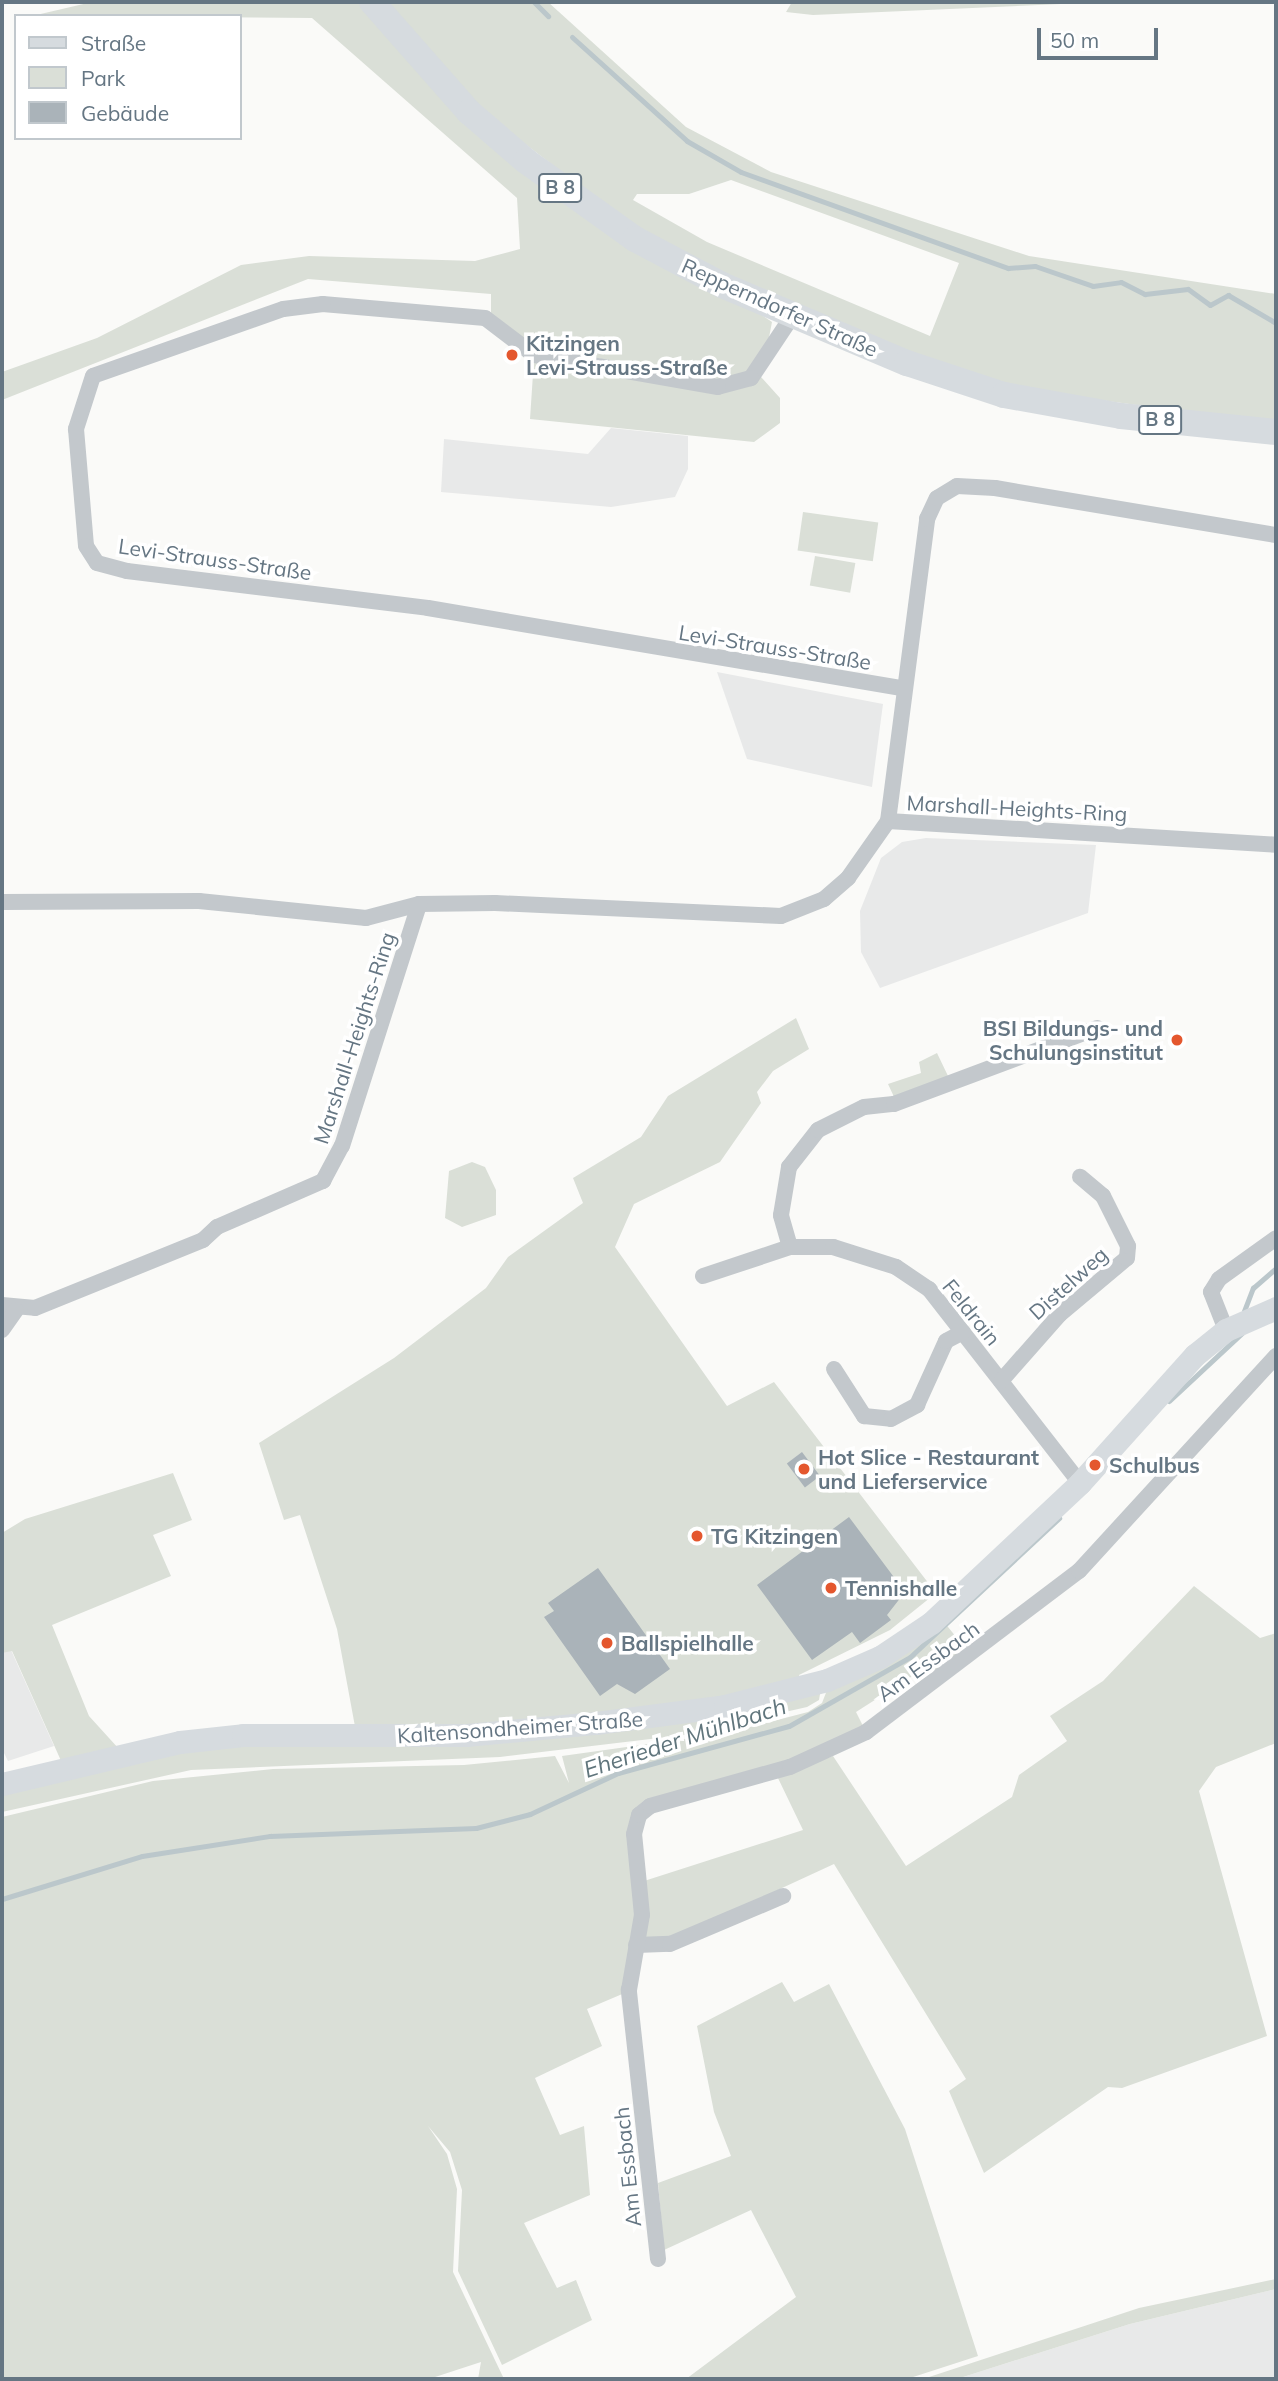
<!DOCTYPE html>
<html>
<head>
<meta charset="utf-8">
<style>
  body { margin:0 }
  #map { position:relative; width:1278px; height:2381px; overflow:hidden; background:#fafaf8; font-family:Mulish,sans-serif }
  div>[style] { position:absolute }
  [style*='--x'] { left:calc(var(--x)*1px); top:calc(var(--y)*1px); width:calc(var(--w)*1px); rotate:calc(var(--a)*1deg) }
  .built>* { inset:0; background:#e8e9e9 }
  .green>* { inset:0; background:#dadfd7; transform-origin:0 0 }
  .stream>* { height:5px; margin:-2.5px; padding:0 2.5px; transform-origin:2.5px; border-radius:2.5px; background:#bbc7cb }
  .building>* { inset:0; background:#aab3b9; transform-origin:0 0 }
  .minor>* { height:16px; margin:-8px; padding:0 8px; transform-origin:8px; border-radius:8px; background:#c3c8cc }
  .secondary>* { height:23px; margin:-11.5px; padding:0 11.5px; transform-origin:11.5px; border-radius:11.5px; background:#d6dbdf }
  .primary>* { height:26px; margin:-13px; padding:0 13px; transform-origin:13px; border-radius:13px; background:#d6dbdf }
  .dots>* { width:19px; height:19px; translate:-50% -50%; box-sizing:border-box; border:4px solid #fff; border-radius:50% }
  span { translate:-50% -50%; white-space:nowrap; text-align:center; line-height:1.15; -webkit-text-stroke:7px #fff; paint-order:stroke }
  .shield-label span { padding:2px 5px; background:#fff; border:2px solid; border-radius:5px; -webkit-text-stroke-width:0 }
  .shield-label { font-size:19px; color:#657683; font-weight:700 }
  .street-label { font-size:21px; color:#657683 }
  .poi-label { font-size:21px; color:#657683; font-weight:700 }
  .left { translate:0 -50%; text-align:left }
  .right { translate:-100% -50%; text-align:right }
  .water-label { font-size:23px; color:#60757c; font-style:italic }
  .frame { position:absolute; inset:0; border:4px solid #657683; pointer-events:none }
  .legend { position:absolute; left:14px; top:14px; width:228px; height:126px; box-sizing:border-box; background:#fff; border:2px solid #c1c8cd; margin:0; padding:9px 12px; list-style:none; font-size:21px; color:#657683 }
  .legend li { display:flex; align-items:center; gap:14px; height:35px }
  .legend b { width:35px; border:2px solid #c1c8cd }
  .scale { position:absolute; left:1037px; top:28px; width:121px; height:32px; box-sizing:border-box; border:4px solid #657683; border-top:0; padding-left:9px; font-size:21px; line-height:24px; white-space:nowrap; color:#657683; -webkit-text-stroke:5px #fff; paint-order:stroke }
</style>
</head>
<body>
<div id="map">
  <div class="built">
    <i style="clip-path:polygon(611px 428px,688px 436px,688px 469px,675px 497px,611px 507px,441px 492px,444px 439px,588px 454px)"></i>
    <i style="clip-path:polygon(717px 672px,883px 704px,872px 787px,747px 759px)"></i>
    <i style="clip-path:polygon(926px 838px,1096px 845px,1088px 913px,880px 988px,861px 952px,860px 911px,881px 858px,902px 842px)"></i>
    <i style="clip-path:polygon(11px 1650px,54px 1746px,8px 1761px,2px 1749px,2px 1653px)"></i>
    <i style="clip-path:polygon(1276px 2289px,1276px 2379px,957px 2379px,1130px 2324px)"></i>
  </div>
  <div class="green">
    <i style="clip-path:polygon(92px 2px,363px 2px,453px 105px,772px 322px,766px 353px,737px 381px,702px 377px,529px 346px,491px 314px,491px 294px,308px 279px,2px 400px,2px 372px,97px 338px,241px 265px,309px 256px,475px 261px,520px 249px,517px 198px,312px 18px,32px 16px)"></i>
    <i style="clip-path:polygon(evenodd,380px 2px,548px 2px,686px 127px,771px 172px,1029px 256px,1276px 294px,1276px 424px,1005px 387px,797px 310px,641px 232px,471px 103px,380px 2px,731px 180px,959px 263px,930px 336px,707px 242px,633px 200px,637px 194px,689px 194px,731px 180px)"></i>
    <i style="clip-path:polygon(792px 2px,1106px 2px,813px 15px,786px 12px)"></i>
    <i style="clip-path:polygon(534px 359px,708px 389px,761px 377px,780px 398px,780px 423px,754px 442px,530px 419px)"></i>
    <i style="left:803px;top:512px;width:76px;height:39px;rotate:8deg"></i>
    <i style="left:815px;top:556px;width:41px;height:30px;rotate:10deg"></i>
    <i style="clip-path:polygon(796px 1018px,809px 1049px,773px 1071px,757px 1092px,761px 1103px,720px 1162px,634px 1204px,615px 1247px,727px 1406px,774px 1382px,936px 1593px,890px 1630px,799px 1675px,800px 1681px,611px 1719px,356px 1732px,337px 1629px,300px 1515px,284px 1520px,259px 1443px,394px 1358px,486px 1288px,508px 1257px,583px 1203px,573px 1178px,641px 1137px,668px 1096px)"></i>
    <i style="clip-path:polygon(937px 1053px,948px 1076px,895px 1099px,888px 1084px,921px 1073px,919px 1062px)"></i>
    <i style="clip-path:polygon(472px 1162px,485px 1167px,496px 1190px,496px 1215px,462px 1227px,445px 1218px,449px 1171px)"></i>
    <i style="clip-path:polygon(173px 1473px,192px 1520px,153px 1535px,171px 1576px,52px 1625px,89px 1716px,119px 1749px,62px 1763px,12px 1651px,2px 1653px,2px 1533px,25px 1519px)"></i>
    <i style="clip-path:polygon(1194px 1586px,1260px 1638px,1276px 1633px,1276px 1743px,1216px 1767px,1199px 1791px,1267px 2036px,1122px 2088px,1108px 2087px,984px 2173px,949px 2091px,966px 2079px,834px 1864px,669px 1940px,634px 1942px,627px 1992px,587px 2009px,602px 2046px,535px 2078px,560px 2135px,584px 2126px,590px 2195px,524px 2223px,557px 2288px,576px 2280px,592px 2320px,502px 2365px,458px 2271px,462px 2190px,450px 2152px,428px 2126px,447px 2154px,457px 2189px,453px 2272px,504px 2379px,478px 2379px,481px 2362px,429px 2379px,2px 2379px,2px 1817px,153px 1781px,273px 1769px,464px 1765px,555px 1756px,569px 1783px,562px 1756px,727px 1733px,808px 1712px,822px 1703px,829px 1685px,944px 1622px,969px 1653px,923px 1685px,914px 1675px,856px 1712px,864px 1728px,836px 1745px,642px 1807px,641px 1882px,803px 1830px,777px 1776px,833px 1756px,906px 1866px,1012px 1797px,1019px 1775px,1067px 1741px,1050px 1716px,1103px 1681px)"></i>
    <i style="clip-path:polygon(821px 1688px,819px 1700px,807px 1707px,684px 1735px,500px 1757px,191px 1770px,2px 1812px,2px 1788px,188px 1745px,382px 1740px)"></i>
    <i style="clip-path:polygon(782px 1982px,794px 2002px,829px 1984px,905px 2129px,978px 2356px,907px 2379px,686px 2379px,796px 2297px,751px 2210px,664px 2250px,658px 2183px,731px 2156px,714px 2112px,697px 2026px)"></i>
    <i style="clip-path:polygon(1276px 2279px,1276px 2289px,1130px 2324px,957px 2379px,923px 2379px,1139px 2308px)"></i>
  </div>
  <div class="stream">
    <i style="--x:534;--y:2;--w:20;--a:45"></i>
    <i style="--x:572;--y:37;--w:155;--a:42.1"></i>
    <i style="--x:687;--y:141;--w:62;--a:29.9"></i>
    <i style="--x:741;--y:172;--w:284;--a:19.8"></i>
    <i style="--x:1008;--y:268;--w:27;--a:-4"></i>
    <i style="--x:1035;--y:266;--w:61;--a:19"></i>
    <i style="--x:1093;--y:286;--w:28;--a:-8"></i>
    <i style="--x:1121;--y:282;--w:27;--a:27"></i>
    <i style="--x:1145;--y:294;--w:43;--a:-6.6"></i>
    <i style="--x:1188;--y:289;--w:27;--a:36"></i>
    <i style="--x:1210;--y:305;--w:21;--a:-29"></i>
    <i style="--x:1228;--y:295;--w:56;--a:30.3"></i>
    <i style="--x:1244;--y:1311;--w:25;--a:-69"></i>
    <i style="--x:1253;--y:1288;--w:30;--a:-41"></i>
    <i style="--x:1169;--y:1401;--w:101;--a:-43"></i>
    <i style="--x:2;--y:1899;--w:146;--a:-17.1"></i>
    <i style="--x:142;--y:1856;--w:130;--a:-8.9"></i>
    <i style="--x:270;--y:1836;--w:206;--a:-2.2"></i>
    <i style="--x:476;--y:1828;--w:56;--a:-14.5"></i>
    <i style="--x:530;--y:1814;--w:97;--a:-25"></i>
    <i style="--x:618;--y:1773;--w:177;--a:-15.4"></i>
    <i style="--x:789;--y:1726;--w:139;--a:-29.7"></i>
    <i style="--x:910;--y:1657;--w:204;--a:-43"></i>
  </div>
  <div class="building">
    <i style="left:802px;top:1452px;width:30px;height:19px;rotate:53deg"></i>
    <i style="clip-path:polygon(849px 1517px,905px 1592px,887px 1615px,891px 1620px,860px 1643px,852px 1632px,812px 1660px,757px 1585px)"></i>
    <i style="clip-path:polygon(598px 1568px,670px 1669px,635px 1694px,617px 1684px,600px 1696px,544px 1617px,554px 1611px,548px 1603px)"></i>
  </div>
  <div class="minor">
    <i style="--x:793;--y:315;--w:76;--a:123.7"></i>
    <i style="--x:751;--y:378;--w:34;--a:165"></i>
    <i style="--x:718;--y:387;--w:187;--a:-170.1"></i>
    <i style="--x:534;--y:355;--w:61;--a:-142.9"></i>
    <i style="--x:485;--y:318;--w:163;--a:-175.1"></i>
    <i style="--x:323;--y:304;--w:40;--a:172.9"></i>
    <i style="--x:283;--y:309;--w:201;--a:160.6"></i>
    <i style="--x:93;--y:376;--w:56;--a:107.8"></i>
    <i style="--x:76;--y:429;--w:117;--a:85.1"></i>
    <i style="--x:86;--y:546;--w:20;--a:57"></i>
    <i style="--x:97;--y:563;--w:31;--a:15"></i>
    <i style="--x:127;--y:571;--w:303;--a:7"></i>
    <i style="--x:428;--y:608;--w:482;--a:9.6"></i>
    <i style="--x:888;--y:821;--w:389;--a:3.5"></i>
    <i style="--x:2;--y:902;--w:197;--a:-0.3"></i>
    <i style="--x:199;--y:901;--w:168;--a:5.8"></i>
    <i style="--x:366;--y:918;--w:55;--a:-14.8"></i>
    <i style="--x:419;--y:904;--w:76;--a:-0.8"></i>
    <i style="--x:495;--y:903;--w:286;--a:2.6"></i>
    <i style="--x:781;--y:916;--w:46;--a:-21.6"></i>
    <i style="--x:824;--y:899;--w:32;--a:-41"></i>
    <i style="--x:848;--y:878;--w:70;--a:-54.9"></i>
    <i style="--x:888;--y:821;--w:305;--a:-82.6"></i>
    <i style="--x:927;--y:519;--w:23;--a:-65"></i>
    <i style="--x:937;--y:498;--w:23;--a:-31"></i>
    <i style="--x:957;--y:486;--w:38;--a:3"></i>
    <i style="--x:995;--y:488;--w:285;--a:9.5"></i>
    <i style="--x:790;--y:1247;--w:33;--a:-106"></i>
    <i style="--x:781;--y:1215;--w:49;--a:-80.5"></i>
    <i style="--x:789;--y:1167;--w:47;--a:-51.9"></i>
    <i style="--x:818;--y:1130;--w:51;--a:-26.6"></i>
    <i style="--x:864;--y:1107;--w:30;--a:-6"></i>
    <i style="--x:894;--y:1104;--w:217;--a:-20.5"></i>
    <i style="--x:703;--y:1276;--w:92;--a:-18.4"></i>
    <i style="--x:790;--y:1247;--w:43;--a:0"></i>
    <i style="--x:833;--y:1247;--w:66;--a:17.6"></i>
    <i style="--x:896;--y:1267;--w:40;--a:34"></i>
    <i style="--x:929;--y:1289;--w:246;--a:52.1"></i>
    <i style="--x:2;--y:1305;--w:33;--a:5"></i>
    <i style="--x:35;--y:1308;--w:181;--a:-22"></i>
    <i style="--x:203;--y:1240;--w:19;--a:-43"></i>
    <i style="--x:217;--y:1227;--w:116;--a:-23.5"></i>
    <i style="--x:323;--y:1181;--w:40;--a:-62"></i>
    <i style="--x:342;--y:1146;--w:254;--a:-72.3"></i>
    <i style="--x:2;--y:1330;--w:24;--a:-55"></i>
    <i style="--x:1226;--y:1330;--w:41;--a:-111.5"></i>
    <i style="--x:1211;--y:1292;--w:15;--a:-58"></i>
    <i style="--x:1219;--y:1279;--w:70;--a:-35.7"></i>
    <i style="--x:834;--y:1369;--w:56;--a:57.4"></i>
    <i style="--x:864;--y:1416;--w:27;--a:6"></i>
    <i style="--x:891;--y:1419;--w:30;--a:-28"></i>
    <i style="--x:917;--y:1405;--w:70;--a:-65.6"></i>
    <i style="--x:946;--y:1341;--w:19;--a:-28"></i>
    <i style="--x:1001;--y:1381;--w:89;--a:-48.6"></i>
    <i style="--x:1060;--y:1314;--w:87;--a:-39.9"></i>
    <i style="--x:1127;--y:1258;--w:12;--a:-85"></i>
    <i style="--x:1128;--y:1246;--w:56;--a:-116.6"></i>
    <i style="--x:1103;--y:1196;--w:30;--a:-140"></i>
    <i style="--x:636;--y:1945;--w:34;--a:-2"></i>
    <i style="--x:670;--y:1944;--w:123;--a:-23"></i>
    <i style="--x:658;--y:2259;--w:271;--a:-96.2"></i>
    <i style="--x:629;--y:1990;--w:76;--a:-80.2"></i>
    <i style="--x:642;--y:1915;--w:81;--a:-95.6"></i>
    <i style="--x:634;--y:1834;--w:20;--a:-75"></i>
    <i style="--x:639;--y:1815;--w:14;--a:-39"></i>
    <i style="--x:650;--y:1806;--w:145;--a:-15.6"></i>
    <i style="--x:790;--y:1767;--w:84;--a:-24.7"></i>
    <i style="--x:866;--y:1732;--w:267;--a:-37.1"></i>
    <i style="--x:1079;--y:1571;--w:292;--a:-47.5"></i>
  </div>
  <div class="secondary">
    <i style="--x:2;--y:1784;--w:183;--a:-13.3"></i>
    <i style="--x:180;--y:1742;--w:63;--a:-6.3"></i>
    <i style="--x:243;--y:1735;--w:223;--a:0"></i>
    <i style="--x:466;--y:1735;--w:131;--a:-5.3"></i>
    <i style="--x:596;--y:1723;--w:130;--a:-7.5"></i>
    <i style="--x:725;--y:1706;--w:105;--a:-14.3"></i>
    <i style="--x:827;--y:1680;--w:58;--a:-23.5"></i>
    <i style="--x:880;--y:1657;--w:61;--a:-33.7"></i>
    <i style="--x:931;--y:1623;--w:204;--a:-43.2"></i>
    <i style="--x:1080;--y:1483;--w:172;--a:-48.1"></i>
    <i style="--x:1195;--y:1355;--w:40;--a:-39"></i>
    <i style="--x:1226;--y:1330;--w:55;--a:-23.7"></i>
  </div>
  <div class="primary">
    <i style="--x:372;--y:2;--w:147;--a:48.6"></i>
    <i style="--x:469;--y:112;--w:75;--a:40.7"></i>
    <i style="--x:526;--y:161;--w:134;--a:35.6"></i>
    <i style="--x:635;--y:239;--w:98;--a:27.9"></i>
    <i style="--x:722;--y:285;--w:201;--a:22.9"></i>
    <i style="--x:907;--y:363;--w:102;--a:18.3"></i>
    <i style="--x:1004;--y:395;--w:119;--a:10.2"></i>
    <i style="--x:1121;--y:416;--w:156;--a:5.9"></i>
  </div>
  <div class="dots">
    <i style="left:512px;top:355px;background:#e4572e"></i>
    <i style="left:1177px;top:1040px;background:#e4572e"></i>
    <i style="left:1095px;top:1465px;background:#e4572e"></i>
    <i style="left:804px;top:1469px;background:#e4572e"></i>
    <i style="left:697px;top:1536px;background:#e4572e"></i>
    <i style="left:831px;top:1588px;background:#e4572e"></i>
    <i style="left:607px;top:1643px;background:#e4572e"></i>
  </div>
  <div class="shield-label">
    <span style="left:560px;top:188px">B 8</span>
    <span style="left:1160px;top:420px">B 8</span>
  </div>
  <div class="street-label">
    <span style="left:780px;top:307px;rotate:24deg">Repperndorfer Straße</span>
    <span style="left:215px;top:559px;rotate:8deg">Levi-Strauss-Straße</span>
    <span style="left:775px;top:647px;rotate:9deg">Levi-Strauss-Straße</span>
    <span style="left:1017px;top:808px;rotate:3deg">Marshall-Heights-Ring</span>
    <span style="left:354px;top:1038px;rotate:-72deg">Marshall-Heights-Ring</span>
    <span style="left:1068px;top:1283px;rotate:-42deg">Distelweg</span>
    <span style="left:972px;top:1312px;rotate:51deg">Feldrain</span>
    <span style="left:928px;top:1661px;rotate:-36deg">Am Essbach</span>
    <span style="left:520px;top:1727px;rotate:-4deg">Kaltensondheimer Straße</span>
    <span style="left:627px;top:2167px;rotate:-96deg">Am Essbach</span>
  </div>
  <div class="poi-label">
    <span class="left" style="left:526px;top:355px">Kitzingen<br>Levi-Strauss-Straße</span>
    <span class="right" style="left:1163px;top:1040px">BSI Bildungs- und<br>Schulungsinstitut</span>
    <span class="left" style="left:818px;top:1469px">Hot Slice - Restaurant<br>und Lieferservice</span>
    <span class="left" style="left:1109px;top:1465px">Schulbus</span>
    <span class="left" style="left:711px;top:1536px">TG Kitzingen</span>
    <span class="left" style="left:845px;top:1588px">Tennishalle</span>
    <span class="left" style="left:621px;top:1643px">Ballspielhalle</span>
  </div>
  <div class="water-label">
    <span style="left:685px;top:1738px;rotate:-18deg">Eherieder Mühlbach</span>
  </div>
  <div class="frame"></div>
  <ul class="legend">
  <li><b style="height:9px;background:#d6dbdf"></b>Straße</li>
  <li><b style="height:19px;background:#dadfd7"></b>Park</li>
  <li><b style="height:19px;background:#aab3b9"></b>Gebäude</li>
  </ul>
  <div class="scale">50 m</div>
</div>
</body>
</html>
